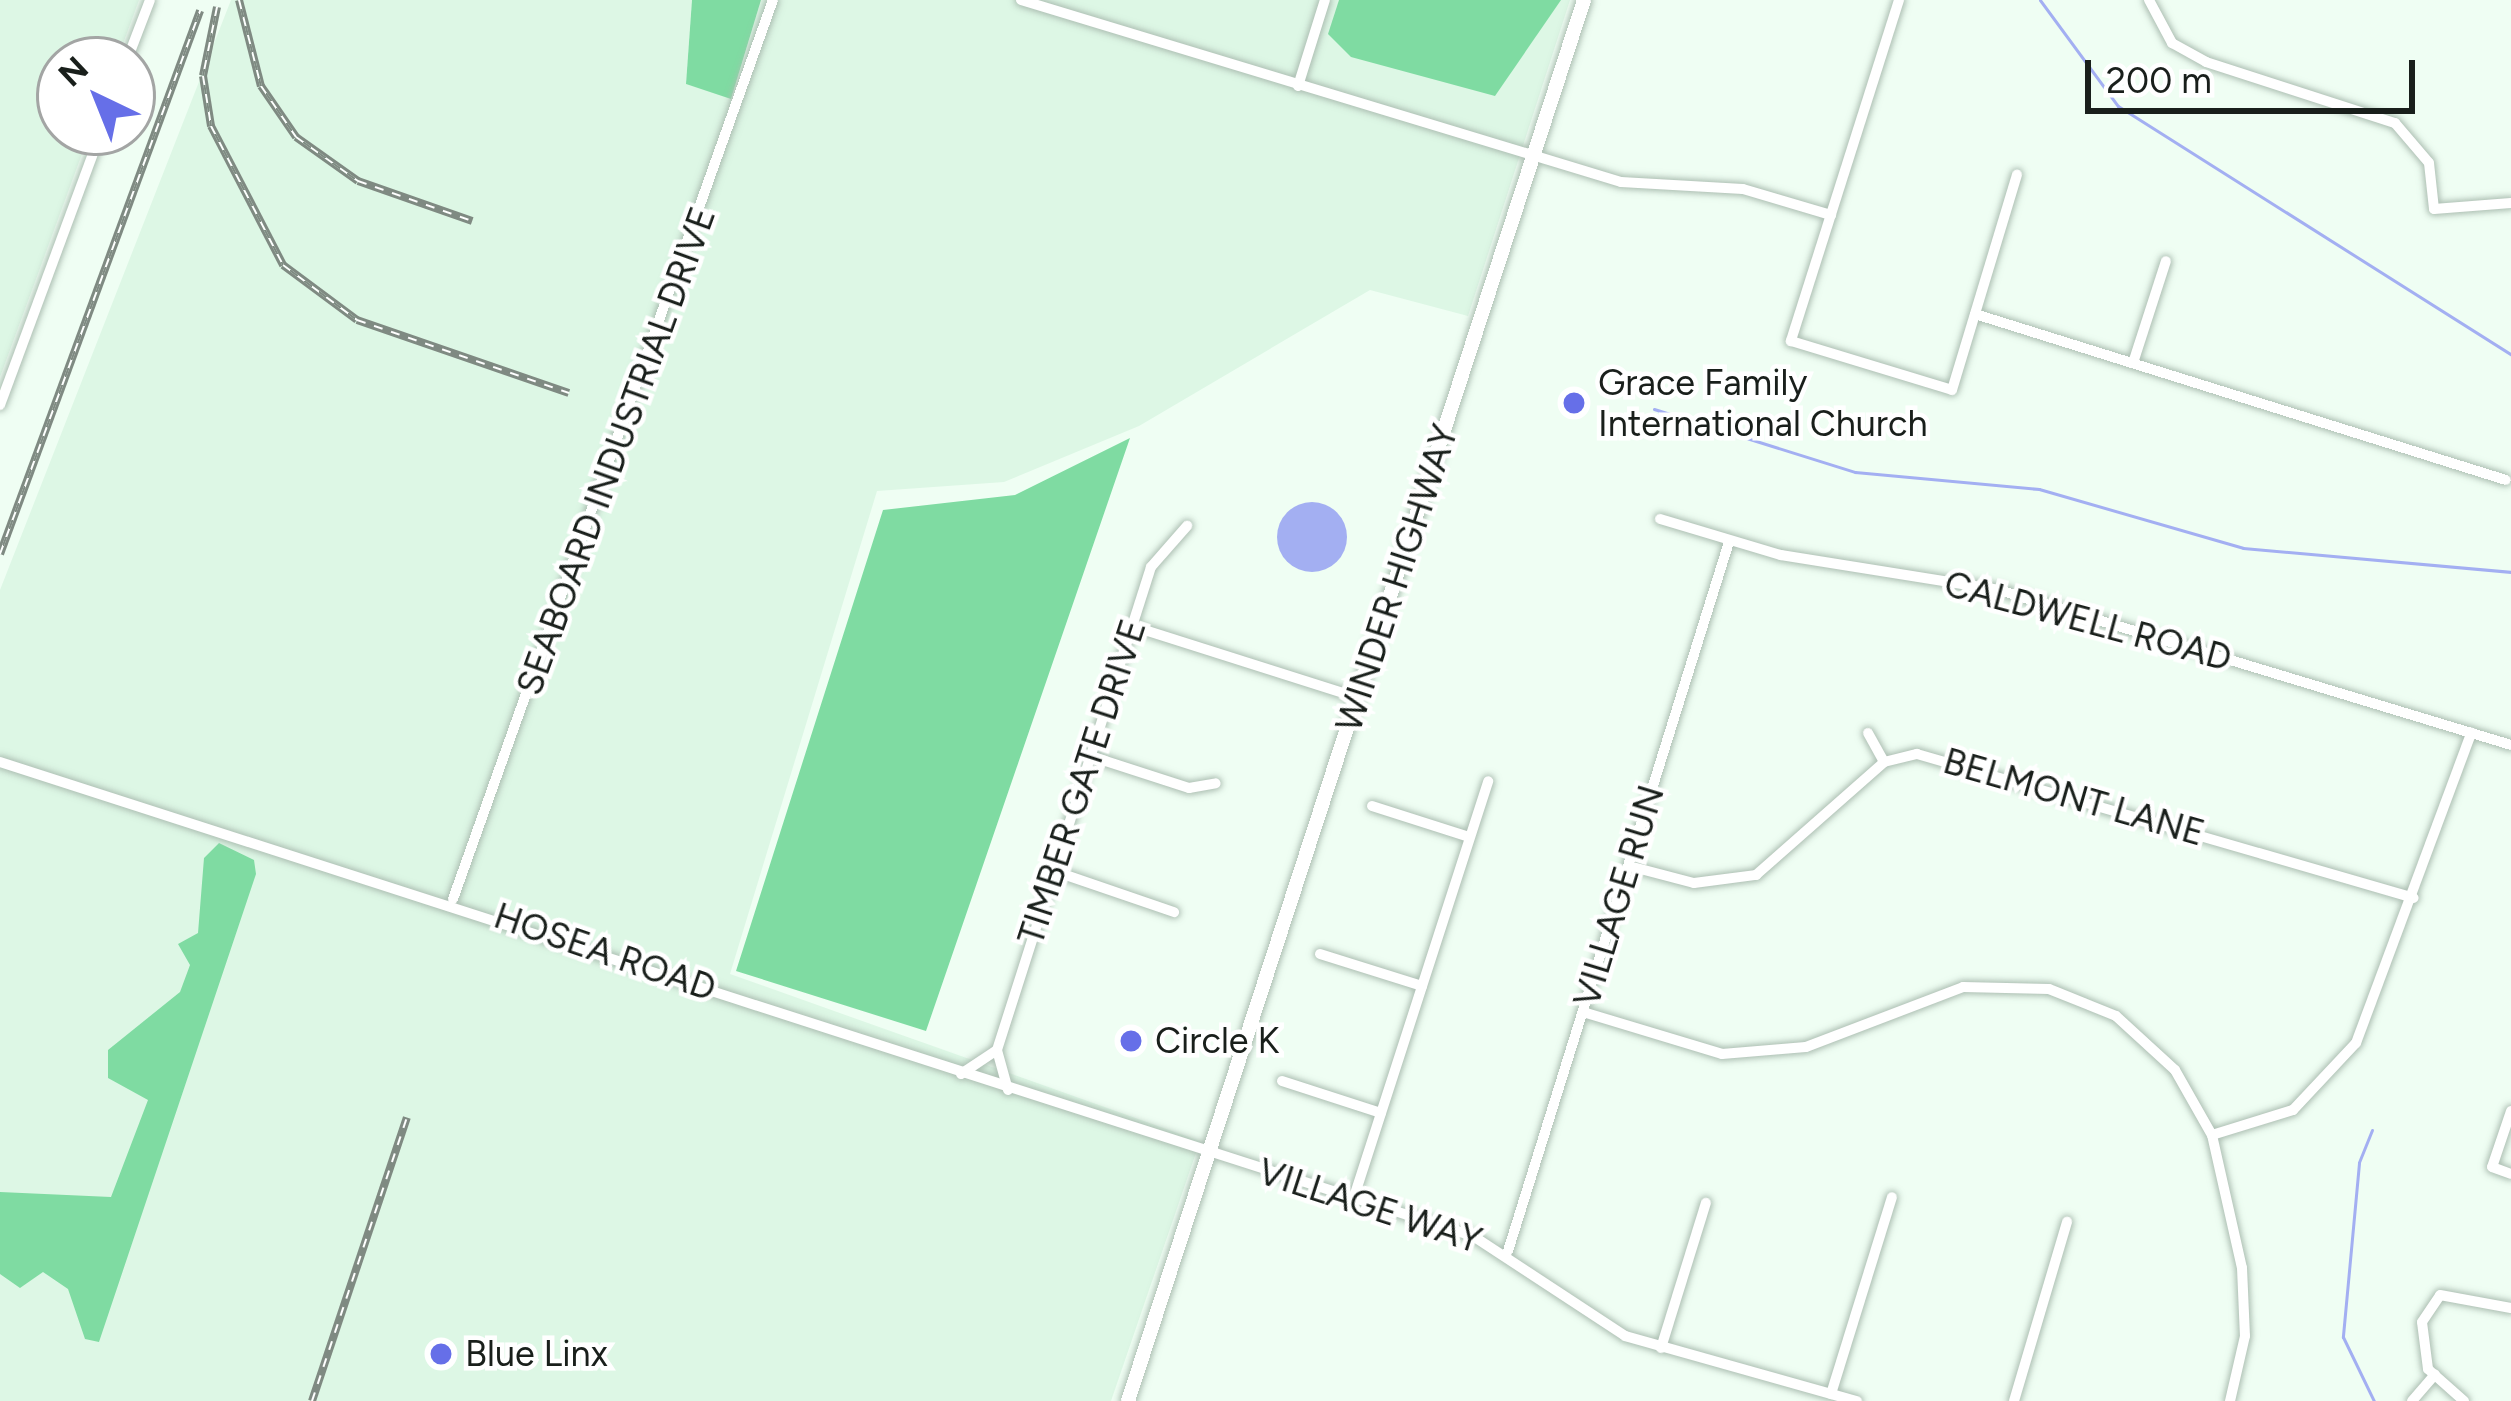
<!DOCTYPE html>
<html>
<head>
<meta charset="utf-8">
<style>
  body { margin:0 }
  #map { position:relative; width:2511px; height:1401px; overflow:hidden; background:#effef3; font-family:Figtree,sans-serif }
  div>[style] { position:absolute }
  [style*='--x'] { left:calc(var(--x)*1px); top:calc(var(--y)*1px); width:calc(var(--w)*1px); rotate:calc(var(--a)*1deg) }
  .built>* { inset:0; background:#ddf7e5 }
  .forest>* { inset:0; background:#7fdba2 }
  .water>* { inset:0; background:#a3aff2 }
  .round { border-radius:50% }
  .stream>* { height:3px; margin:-1.5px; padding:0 1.5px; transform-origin:1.5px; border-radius:1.5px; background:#a3aff2 }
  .roads { filter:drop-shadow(0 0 3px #adbfb3) drop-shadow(0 0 3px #adbfb3) }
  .minor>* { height:10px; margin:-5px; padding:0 5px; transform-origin:5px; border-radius:5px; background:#fff }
  .major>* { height:14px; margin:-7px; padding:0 7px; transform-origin:7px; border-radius:7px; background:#fff }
  .rail>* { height:8px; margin-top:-4px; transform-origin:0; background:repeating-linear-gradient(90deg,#fff 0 9px,#7f8a82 0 18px); box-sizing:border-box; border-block:3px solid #7f8a82 }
  .dots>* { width:33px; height:33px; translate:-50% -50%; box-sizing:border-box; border:6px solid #fff; border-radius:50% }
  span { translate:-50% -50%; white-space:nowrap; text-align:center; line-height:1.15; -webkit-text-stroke:9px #fff; paint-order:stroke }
  .poi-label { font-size:36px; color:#191f1b }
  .left { translate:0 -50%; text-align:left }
  .street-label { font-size:36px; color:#191f1b }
  .north { position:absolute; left:36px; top:36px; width:120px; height:120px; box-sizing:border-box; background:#fff; border:3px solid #a3a5a4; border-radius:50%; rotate:317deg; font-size:33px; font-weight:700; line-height:48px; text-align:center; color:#191f1b }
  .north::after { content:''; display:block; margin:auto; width:42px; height:54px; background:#666fe8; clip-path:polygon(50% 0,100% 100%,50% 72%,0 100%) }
  .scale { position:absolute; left:2085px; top:60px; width:330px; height:54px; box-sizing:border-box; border:6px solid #191f1b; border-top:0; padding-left:15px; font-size:36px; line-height:42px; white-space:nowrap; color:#191f1b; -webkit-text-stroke:9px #fff; paint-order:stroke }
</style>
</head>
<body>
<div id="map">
  <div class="built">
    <i style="clip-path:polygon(0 0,139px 0,117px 60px,60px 60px,60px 132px,90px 132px,0 377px)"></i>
    <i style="clip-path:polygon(231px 0,692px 0,686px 84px,731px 98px,761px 0,1570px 0,1468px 316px,1370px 290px,1139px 426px,1004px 482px,877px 491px,730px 974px,1200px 1141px,1111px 1401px,0 1401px,0 590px)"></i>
  </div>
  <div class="forest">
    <i style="clip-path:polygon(692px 0,761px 0,731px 99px,686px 84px)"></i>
    <i style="clip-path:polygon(1339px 0,1561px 0,1495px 96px,1351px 57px,1328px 34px)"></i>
    <i style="clip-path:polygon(1130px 438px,926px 1031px,736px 971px,883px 510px,1015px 495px)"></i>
    <i style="clip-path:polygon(219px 843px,254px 860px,256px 874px,99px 1342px,85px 1339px,68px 1289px,43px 1272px,20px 1288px,0 1274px,0 1192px,111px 1197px,148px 1100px,108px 1078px,108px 1050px,180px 992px,190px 965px,178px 944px,198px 933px,204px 858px)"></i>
  </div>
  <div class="water">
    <i class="round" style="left:1277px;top:502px;width:70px;height:70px"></i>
  </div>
  <div class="stream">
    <i style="--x:2040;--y:0;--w:132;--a:53.7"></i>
    <i style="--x:2118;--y:106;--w:465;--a:32.3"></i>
    <i style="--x:1654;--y:409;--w:211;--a:17.4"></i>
    <i style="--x:1855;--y:472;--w:185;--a:5.3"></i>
    <i style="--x:2039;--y:489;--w:212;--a:16.1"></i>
    <i style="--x:2243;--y:548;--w:269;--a:5.1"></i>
    <i style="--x:2372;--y:1130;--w:35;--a:112"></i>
    <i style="--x:2359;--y:1163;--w:175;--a:95.3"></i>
    <i style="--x:2343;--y:1337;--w:71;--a:64.2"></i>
  </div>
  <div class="roads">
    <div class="minor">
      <i style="--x:1021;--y:0;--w:627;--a:16.87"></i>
      <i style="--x:1621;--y:182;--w:122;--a:3.3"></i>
      <i style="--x:1743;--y:189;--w:92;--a:16.5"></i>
      <i style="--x:1899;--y:0;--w:358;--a:107.6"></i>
      <i style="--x:1791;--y:341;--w:168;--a:16.9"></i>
      <i style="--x:1952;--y:390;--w:225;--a:-73.2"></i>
      <i style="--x:2149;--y:0;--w:49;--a:61.9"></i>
      <i style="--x:2172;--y:43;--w:39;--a:29"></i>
      <i style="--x:2206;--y:62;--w:199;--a:17.9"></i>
      <i style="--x:2395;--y:123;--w:52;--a:49.6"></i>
      <i style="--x:2429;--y:163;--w:46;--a:83.8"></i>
      <i style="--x:2434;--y:209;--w:77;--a:-4.5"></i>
      <i style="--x:127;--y:60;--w:64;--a:-69"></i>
      <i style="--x:1298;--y:86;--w:90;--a:-72.6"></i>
      <i style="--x:1975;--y:314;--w:556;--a:17.36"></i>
      <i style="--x:2133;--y:363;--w:107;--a:-72.1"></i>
      <i style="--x:0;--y:405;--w:291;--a:-69.7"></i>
      <i style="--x:1660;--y:519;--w:126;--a:16.6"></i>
      <i style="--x:1781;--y:555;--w:221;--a:9.1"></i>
      <i style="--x:1999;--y:590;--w:535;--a:16.84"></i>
      <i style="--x:1132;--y:626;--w:238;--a:17.6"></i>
      <i style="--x:1868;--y:733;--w:33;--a:61"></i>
      <i style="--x:1090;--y:756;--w:104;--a:17.9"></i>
      <i style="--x:1189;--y:788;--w:27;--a:-10"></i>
      <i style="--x:0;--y:762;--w:1547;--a:17.84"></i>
      <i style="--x:1473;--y:1236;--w:182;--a:33.3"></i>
      <i style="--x:1625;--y:1336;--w:241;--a:15.7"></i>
      <i style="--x:1372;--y:806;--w:102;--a:17.7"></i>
      <i style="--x:1629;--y:866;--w:67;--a:14.7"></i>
      <i style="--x:1694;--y:883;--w:63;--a:-7.4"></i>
      <i style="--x:1756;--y:875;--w:171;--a:-41.4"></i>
      <i style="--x:1884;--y:762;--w:34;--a:-14"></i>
      <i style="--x:1917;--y:754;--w:517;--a:16.16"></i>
      <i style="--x:1054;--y:871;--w:127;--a:18.9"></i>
      <i style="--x:453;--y:899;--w:954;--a:-70.41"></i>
      <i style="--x:1320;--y:954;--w:107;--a:17.4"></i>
      <i style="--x:1583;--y:1012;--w:145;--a:16.8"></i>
      <i style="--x:1722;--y:1054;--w:84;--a:-4.8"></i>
      <i style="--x:1806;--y:1047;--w:168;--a:-20.9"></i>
      <i style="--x:1963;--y:987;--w:86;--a:1.3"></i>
      <i style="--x:2049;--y:989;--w:72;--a:21.9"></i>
      <i style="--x:2116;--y:1016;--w:80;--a:42.5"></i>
      <i style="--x:2175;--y:1070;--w:75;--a:60.4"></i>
      <i style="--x:2212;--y:1135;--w:136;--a:77.3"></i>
      <i style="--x:2242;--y:1268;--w:68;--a:87.5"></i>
      <i style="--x:2245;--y:1336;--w:67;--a:103"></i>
      <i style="--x:961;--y:1074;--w:43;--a:-33.7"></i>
      <i style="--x:1282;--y:1081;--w:104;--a:17.9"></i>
      <i style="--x:1008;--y:1090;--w:41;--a:-105.4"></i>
      <i style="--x:997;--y:1050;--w:188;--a:-72.3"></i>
      <i style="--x:1054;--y:871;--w:319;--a:-72.3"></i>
      <i style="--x:1151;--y:567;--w:55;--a:-48.7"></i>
      <i style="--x:2511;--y:1111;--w:59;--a:108.7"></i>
      <i style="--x:2492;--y:1167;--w:20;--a:20"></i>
      <i style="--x:2212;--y:1135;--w:85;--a:-17.2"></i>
      <i style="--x:2293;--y:1110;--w:92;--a:-46.8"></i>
      <i style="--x:2356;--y:1043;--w:331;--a:-69.6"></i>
      <i style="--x:1353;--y:1200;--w:440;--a:-72.1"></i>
      <i style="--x:1508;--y:1251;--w:743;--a:-72.69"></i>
      <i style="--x:1661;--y:1348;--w:152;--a:-72.8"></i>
      <i style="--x:1831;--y:1394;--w:206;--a:-72.8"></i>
      <i style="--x:2014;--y:1401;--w:187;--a:-73.5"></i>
      <i style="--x:2412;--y:1401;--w:35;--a:-49"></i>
      <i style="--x:2464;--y:1401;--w:48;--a:-138.4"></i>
      <i style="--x:2428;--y:1369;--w:47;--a:-97.3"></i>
      <i style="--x:2422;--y:1322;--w:32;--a:-56"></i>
      <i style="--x:2440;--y:1295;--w:72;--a:10.4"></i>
    </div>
    <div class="major">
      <i style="--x:1128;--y:1401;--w:1473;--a:-71.97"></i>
    </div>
  </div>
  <div class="rail">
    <i style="--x:239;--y:0;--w:89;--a:75.7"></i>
    <i style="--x:261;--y:86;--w:62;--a:55.5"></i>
    <i style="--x:296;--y:137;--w:76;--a:35.4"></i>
    <i style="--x:358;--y:181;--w:121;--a:19.3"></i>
    <i style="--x:217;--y:7;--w:70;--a:101.5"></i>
    <i style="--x:203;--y:76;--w:51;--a:80.9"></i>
    <i style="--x:211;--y:126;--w:157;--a:62.6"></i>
    <i style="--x:283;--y:265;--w:92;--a:36.6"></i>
    <i style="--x:357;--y:320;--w:224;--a:19"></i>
    <i style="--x:0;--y:554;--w:579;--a:-69.78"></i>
    <i style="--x:312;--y:1401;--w:299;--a:-71.5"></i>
  </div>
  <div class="dots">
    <i style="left:1574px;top:403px;background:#666fe8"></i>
    <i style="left:1131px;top:1041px;background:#666fe8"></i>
    <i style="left:441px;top:1354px;background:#666fe8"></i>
  </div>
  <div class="poi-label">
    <span class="left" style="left:1598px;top:403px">Grace Family<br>International Church</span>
    <span class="left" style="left:1155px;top:1041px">Circle K</span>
    <span class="left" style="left:465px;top:1354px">Blue Linx</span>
  </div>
  <div class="street-label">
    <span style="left:616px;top:451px;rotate:-70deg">SEABOARD INDUSTRIAL DRIVE</span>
    <span style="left:1397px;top:578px;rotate:-72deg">WINDER HIGHWAY</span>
    <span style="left:2088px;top:621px;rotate:15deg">CALDWELL ROAD</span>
    <span style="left:1082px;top:782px;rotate:-72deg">TIMBER GATE DRIVE</span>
    <span style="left:2074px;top:797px;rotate:16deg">BELMONT LANE</span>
    <span style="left:1619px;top:896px;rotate:-73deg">VILLAGE RUN</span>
    <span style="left:605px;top:952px;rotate:19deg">HOSEA ROAD</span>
    <span style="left:1370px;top:1206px;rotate:18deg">VILLAGE WAY</span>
  </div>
  <div class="north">N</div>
  <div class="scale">200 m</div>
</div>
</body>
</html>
